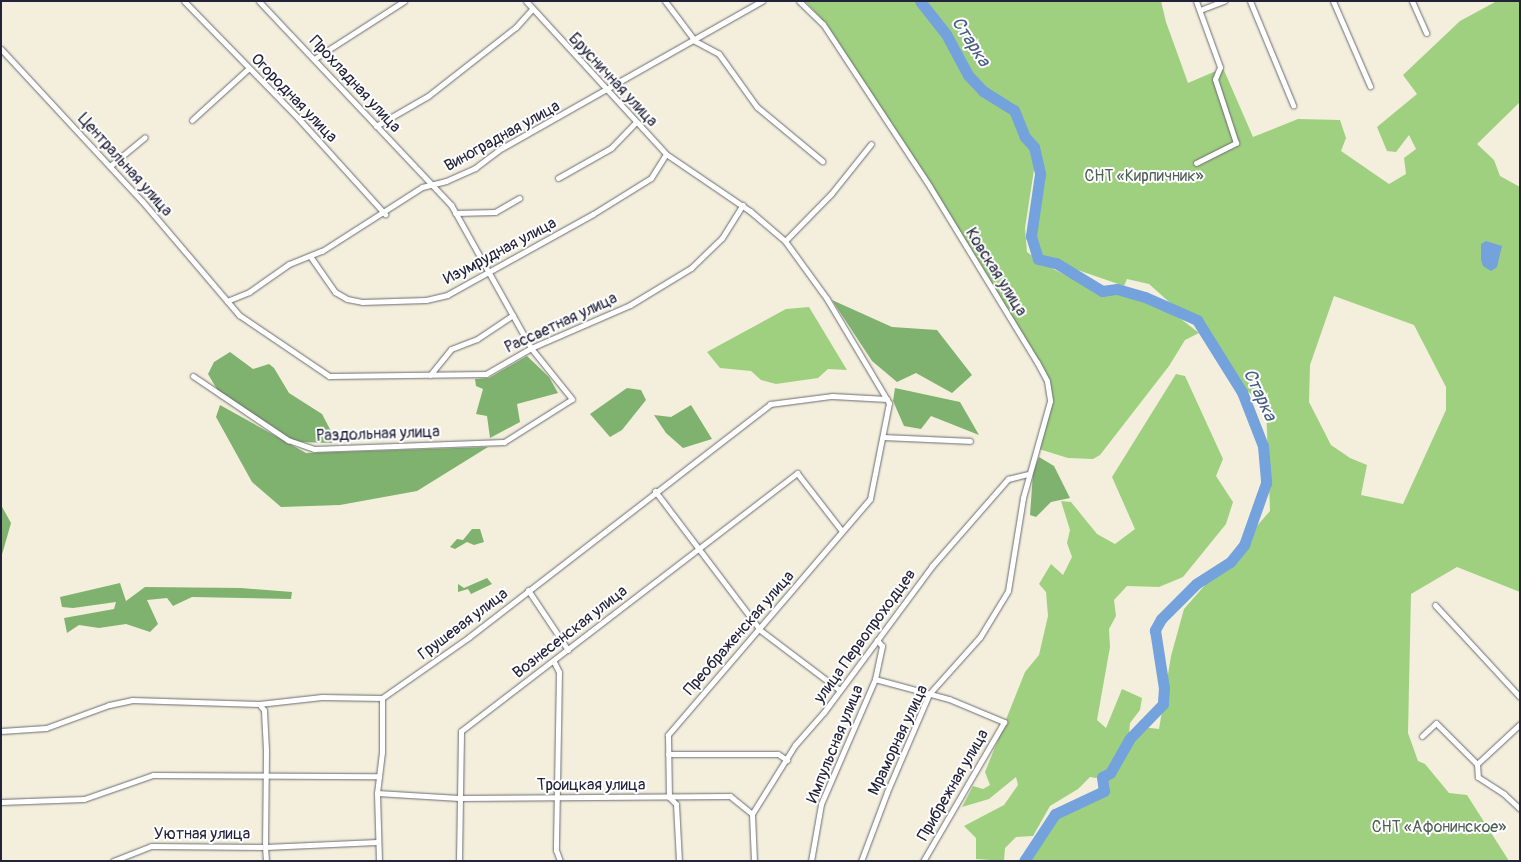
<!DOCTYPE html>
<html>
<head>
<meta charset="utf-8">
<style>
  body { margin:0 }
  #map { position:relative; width:1521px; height:862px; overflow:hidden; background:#f3efdc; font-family:Pangolin,sans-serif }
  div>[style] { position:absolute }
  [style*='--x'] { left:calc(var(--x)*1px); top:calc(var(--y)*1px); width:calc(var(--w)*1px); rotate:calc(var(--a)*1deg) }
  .green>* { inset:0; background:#9fd07f }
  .forest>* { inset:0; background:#7fb26e }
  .water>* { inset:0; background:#74a2dc }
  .river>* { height:11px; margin:-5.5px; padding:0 5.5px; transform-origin:5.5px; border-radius:5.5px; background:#74a2dc }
  .roads { filter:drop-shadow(0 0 1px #6b6a73) drop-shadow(0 0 1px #6b6a73) }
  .minor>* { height:5px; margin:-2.5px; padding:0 2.5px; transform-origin:2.5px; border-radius:2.5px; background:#fff }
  span { translate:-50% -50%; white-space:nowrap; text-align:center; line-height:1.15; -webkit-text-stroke:4px #fff; paint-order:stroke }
  .street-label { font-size:16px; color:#22223b }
  .park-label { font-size:16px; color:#4e5f53 }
  .water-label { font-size:18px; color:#475c83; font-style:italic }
  .frame { position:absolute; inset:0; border:2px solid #22223b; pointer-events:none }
</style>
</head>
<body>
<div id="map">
  <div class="green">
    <i style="clip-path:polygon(evenodd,805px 1px,917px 1px,931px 21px,945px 34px,964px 64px,967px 75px,983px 92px,996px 100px,968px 75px,965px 63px,946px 34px,920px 1px,1161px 1px,1166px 22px,1188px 83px,1223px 68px,1253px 137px,1298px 119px,1340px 120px,1346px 138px,1341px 151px,1389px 184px,1406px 174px,1404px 158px,1416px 149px,1409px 135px,1396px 152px,1387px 151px,1377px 127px,1417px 94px,1403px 75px,1460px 21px,1497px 1px,1520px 1px,1520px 102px,1477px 144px,1494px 160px,1500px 176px,1520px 187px,1520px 592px,1457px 567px,1411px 594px,1408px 733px,1418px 761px,1425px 764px,1449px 793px,1467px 795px,1509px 861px,1027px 861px,1055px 814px,1104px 791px,1102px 777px,1118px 763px,1130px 738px,1142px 727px,1159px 729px,1171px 656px,1184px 609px,1270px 511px,1266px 406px,1236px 382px,1205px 334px,1149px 284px,1127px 279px,1124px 286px,1069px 267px,1069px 273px,1056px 263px,1038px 259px,1031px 236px,1040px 174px,1038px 157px,1034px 147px,1025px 137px,1014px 110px,1002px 103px,1013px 111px,1023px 137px,1036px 157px,1025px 228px,1027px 252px,1042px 263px,1101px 294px,1117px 292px,1168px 309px,1199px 333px,1185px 340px,1169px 366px,1100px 455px,1093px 459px,1068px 458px,1039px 449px,1052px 402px,1049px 379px,926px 176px,826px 24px,805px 1px,1334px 296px,1414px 325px,1446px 387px,1446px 410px,1403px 504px,1361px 495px,1367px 465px,1350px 458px,1331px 445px,1309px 402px,1310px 365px,1334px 296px)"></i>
    <i style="clip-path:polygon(809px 307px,847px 370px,828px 369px,818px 378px,776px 384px,761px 380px,751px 371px,720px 368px,707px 352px,786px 309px)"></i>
    <i style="clip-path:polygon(1176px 374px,1185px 376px,1223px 459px,1216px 476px,1233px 502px,1226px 524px,1183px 577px,1159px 587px,1127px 586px,1114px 600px,1116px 616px,1109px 629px,1110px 647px,1097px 720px,1106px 728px,1122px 689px,1142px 698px,1140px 710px,1130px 723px,1129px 734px,1115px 756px,1116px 761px,1108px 770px,1096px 778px,1090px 777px,1078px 789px,1050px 806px,1033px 836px,1016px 837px,1005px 848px,1004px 861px,976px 859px,976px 838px,964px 826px,1004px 805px,1018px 785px,1016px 777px,989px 799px,962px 807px,973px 786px,983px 789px,990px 785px,985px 772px,1025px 672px,1039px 655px,1048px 616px,1046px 592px,1039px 584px,1051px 564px,1063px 575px,1072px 557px,1067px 543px,1070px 530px,1061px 501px,1071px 502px,1097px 534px,1115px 544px,1135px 529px,1112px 477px)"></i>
  </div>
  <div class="forest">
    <i style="clip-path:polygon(832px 300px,892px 327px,937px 330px,972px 375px,952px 393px,916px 373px,897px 382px,872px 361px)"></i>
    <i style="clip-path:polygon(230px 352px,253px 369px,269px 364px,274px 368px,289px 393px,322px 414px,332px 433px,332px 443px,296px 442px,218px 391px,208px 374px,214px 362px)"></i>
    <i style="clip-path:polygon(527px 356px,549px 377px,558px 393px,517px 404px,520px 422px,490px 438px,487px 416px,476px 414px,483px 389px,476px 386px,475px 379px,489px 378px)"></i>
    <i style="clip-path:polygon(627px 388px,641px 390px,646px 400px,622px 430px,610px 437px,590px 414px)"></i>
    <i style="clip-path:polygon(895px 388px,960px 402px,979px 435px,931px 416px,921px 429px,904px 426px,893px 401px)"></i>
    <i style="clip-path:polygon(220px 405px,306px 453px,488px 447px,417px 491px,340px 505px,281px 507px,252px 482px,216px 417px)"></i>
    <i style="clip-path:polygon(691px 405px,712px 439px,683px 448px,666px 433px,654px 415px,671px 417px)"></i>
    <i style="clip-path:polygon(1039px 457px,1054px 466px,1070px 498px,1051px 502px,1036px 517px,1030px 515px,1033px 473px)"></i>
    <i style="clip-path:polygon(1px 505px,11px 523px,1px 558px)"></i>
    <i style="clip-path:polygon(472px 529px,480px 529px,484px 542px,474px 545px,467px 542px,455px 549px,450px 547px,457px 539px,463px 540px)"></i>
    <i style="clip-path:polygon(487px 578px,492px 584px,471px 594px,468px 589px,458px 592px,458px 584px,464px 588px)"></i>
    <i style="clip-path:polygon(120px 583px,126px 601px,145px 587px,241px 588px,292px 592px,291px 599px,192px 597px,173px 606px,167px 598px,147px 600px,158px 624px,150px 632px,126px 624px,99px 628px,79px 625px,67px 633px,64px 618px,114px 609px,116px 602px,73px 608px,62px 607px,60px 597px)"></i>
  </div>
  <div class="water">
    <i style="clip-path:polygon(1486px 241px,1502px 246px,1497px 267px,1491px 271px,1483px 266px,1481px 260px,1481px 244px)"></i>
  </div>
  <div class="river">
    <i style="--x:920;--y:1;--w:42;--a:51.8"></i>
    <i style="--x:946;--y:34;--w:47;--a:61.8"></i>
    <i style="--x:968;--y:75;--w:22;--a:47"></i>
    <i style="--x:983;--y:91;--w:36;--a:32"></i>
    <i style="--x:1014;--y:110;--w:29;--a:68"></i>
    <i style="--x:1025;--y:137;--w:13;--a:48"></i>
    <i style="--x:1034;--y:147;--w:28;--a:77"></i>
    <i style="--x:1040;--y:174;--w:63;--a:98.3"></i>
    <i style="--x:1031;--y:236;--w:24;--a:73"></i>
    <i style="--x:1038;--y:259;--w:18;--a:13"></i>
    <i style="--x:1056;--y:263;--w:54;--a:31.3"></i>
    <i style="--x:1102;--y:291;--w:15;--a:-8"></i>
    <i style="--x:1117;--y:289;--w:29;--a:16"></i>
    <i style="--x:1145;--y:297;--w:57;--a:23.9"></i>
    <i style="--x:1197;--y:320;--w:85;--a:58"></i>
    <i style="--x:1242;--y:392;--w:58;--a:68.7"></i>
    <i style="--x:1263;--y:446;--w:37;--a:85"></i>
    <i style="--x:1266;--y:483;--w:66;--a:109.5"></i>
    <i style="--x:1244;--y:545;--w:22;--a:129"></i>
    <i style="--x:1230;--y:562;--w:40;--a:147.1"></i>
    <i style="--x:1196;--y:584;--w:49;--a:135"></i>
    <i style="--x:1161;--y:619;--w:13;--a:119"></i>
    <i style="--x:1155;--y:630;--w:59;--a:81.2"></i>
    <i style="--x:1164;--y:688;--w:16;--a:94"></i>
    <i style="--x:1163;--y:704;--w:47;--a:134.1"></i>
    <i style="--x:1130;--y:738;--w:40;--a:119.7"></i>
    <i style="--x:1110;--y:773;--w:9;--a:153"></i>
    <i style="--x:1102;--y:777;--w:14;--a:82"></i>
    <i style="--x:1104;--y:791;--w:54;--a:154.9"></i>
    <i style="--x:1055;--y:814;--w:56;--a:123.4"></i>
  </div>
  <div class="roads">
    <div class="minor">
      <i style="--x:184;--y:1;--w:163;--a:45.7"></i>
      <i style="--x:298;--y:118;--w:130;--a:47.8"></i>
      <i style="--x:526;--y:1;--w:207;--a:47.5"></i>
      <i style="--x:666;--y:154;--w:102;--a:34.2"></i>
      <i style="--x:750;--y:211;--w:46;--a:40.6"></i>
      <i style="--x:785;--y:241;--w:72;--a:54.1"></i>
      <i style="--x:827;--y:299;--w:121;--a:59.2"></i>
      <i style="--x:889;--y:403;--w:98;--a:101.2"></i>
      <i style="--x:870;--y:499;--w:311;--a:130.6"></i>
      <i style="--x:668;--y:735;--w:62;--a:89.1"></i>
      <i style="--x:669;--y:797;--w:10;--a:45"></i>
      <i style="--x:676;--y:804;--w:57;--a:87"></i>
      <i style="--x:665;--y:1;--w:50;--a:53.1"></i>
      <i style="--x:695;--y:41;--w:27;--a:28"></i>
      <i style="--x:719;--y:54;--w:65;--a:54.4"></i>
      <i style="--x:757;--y:107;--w:85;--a:39.7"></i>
      <i style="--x:799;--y:1;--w:33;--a:44"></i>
      <i style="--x:823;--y:24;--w:195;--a:56.7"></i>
      <i style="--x:930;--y:187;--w:205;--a:58.6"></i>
      <i style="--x:1037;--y:362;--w:21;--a:62"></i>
      <i style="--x:1047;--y:381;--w:20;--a:81"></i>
      <i style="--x:1050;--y:401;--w:101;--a:105.6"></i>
      <i style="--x:1023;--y:498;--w:94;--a:99.2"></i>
      <i style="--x:1008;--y:591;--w:54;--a:121.3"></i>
      <i style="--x:980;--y:637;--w:76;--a:131.8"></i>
      <i style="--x:929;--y:694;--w:107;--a:113.2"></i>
      <i style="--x:887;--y:792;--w:74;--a:110.6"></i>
      <i style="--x:1250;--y:1;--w:113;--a:67.5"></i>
      <i style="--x:1333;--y:1;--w:93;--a:66.5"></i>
      <i style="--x:1412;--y:1;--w:35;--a:66"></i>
      <i style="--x:1200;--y:10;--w:26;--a:-21"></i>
      <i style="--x:1;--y:49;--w:207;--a:47.2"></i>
      <i style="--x:142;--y:201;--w:150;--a:49.6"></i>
      <i style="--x:239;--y:315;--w:109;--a:34.1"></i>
      <i style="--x:329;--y:376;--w:157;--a:-0.7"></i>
      <i style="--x:486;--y:374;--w:52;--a:-30"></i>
      <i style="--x:531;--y:348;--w:108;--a:-23.5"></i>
      <i style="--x:630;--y:305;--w:71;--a:-31.2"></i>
      <i style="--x:691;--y:268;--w:43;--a:-44.1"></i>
      <i style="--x:722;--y:238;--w:39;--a:-58"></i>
      <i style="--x:314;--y:59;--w:107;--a:-32.8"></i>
      <i style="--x:192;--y:120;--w:77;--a:-42.4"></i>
      <i style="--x:376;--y:126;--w:60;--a:-30"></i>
      <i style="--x:428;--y:96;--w:112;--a:-38.1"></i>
      <i style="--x:516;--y:27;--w:24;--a:-48"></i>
      <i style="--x:1196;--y:163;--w:45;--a:-26.6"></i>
      <i style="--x:1236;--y:143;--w:67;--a:-108.2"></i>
      <i style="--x:1215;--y:79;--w:13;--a:-67"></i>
      <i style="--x:1220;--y:67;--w:70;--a:-110"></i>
      <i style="--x:110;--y:166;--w:45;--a:-39.6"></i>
      <i style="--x:558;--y:178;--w:61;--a:-29.5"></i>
      <i style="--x:611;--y:148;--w:35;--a:-46"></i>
      <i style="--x:455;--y:213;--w:40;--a:-1.4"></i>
      <i style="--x:495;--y:212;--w:28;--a:-30"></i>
      <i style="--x:785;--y:241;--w:66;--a:-45.6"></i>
      <i style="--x:831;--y:194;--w:64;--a:-51.3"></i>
      <i style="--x:310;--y:256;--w:44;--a:55.2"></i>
      <i style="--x:335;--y:292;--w:14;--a:30"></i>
      <i style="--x:347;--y:299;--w:15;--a:11"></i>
      <i style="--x:362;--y:302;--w:64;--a:-1.8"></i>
      <i style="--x:426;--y:300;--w:22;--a:-13"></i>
      <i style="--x:447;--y:295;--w:167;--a:-29"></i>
      <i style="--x:593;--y:214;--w:68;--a:-31.8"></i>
      <i style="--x:651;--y:178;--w:28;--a:-58"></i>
      <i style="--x:227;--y:301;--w:24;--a:-22"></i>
      <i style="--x:249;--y:292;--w:49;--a:-35"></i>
      <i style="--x:289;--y:264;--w:35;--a:-22"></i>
      <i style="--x:322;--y:251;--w:119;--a:-32.6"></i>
      <i style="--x:422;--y:187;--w:25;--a:-14"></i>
      <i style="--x:446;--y:181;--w:32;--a:-24"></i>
      <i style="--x:475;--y:168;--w:34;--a:-37"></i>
      <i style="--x:502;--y:148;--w:299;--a:-29.5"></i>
      <i style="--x:430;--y:375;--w:33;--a:-51"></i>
      <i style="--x:451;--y:349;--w:28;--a:-21"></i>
      <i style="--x:477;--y:339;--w:43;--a:-33.7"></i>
      <i style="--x:193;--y:376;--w:115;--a:34"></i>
      <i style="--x:288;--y:440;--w:28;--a:19"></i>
      <i style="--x:314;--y:449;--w:190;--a:-2.1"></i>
      <i style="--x:504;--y:442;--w:80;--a:-32.3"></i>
      <i style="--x:572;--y:399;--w:65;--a:-128.8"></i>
      <i style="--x:531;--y:348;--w:164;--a:-119.2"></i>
      <i style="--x:451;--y:205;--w:280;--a:-133.3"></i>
      <i style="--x:885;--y:437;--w:85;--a:2.7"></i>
      <i style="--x:655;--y:491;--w:174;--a:52.9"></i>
      <i style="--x:760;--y:630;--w:98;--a:37.1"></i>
      <i style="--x:528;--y:590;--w:72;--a:56.3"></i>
      <i style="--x:1435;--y:605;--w:125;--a:47.3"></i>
      <i style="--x:554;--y:662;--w:11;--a:63"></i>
      <i style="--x:559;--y:672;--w:178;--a:91"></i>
      <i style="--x:556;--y:850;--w:12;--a:70"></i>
      <i style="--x:875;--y:679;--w:77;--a:15.1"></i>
      <i style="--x:949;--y:699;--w:60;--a:22.7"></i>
      <i style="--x:1004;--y:722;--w:161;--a:120.2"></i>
      <i style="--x:1;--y:731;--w:45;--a:-3.8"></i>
      <i style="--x:46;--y:728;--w:67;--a:-20.1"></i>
      <i style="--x:109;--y:705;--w:24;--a:-12"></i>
      <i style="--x:132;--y:700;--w:127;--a:1.8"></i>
      <i style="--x:259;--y:704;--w:63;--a:-6.3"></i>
      <i style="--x:322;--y:697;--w:60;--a:1"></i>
      <i style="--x:382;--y:698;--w:106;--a:-35"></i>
      <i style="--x:469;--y:637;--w:381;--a:-37.7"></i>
      <i style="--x:770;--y:404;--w:63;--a:-7.4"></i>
      <i style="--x:832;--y:396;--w:55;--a:3.1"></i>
      <i style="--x:1422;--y:736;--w:19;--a:-43"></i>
      <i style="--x:1436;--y:723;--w:58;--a:45"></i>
      <i style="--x:1477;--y:764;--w:13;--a:86"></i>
      <i style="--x:1478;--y:777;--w:31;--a:33"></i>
      <i style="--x:1504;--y:794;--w:22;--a:43"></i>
      <i style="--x:668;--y:754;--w:110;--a:0"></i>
      <i style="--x:778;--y:754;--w:11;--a:34"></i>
      <i style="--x:1477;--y:764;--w:59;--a:-42.9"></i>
      <i style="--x:377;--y:793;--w:82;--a:3.5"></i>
      <i style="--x:459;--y:798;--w:271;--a:-0.4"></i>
      <i style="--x:730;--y:796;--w:28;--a:39"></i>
      <i style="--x:752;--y:814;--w:47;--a:87.6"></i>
      <i style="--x:1;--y:802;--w:83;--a:-2.1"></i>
      <i style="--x:84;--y:799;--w:73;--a:-19.2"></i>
      <i style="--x:153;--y:775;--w:226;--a:0.3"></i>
      <i style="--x:752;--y:814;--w:81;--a:-58.1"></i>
      <i style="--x:795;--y:745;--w:44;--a:-48.7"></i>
      <i style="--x:824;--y:712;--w:182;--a:-53.5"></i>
      <i style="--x:932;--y:566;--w:116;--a:-48.9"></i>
      <i style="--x:1008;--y:479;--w:21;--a:-14"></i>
      <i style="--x:113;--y:861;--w:41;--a:-21.5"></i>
      <i style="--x:151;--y:846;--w:114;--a:0.5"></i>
      <i style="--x:265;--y:847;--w:97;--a:-89.4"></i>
      <i style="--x:266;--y:750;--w:40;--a:-92.9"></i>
      <i style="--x:264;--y:710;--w:8;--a:-130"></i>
      <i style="--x:266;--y:861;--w:14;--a:-94"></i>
      <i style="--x:265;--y:847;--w:112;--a:-2.6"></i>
      <i style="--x:379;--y:861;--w:68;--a:-91.7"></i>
      <i style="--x:377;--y:793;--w:41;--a:-83"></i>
      <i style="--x:382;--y:752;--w:54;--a:-90"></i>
      <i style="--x:459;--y:861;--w:130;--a:-89.1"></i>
      <i style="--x:461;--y:731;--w:424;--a:-37.5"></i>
      <i style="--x:797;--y:473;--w:73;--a:52.2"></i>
      <i style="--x:811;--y:861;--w:58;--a:-80"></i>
      <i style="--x:821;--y:804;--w:136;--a:-66.6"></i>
      <i style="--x:875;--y:679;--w:34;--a:-78"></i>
      <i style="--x:882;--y:646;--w:8;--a:-130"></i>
    </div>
  </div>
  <div class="street-label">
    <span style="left:613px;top:80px;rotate:47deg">Брусничная улица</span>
    <span style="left:355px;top:84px;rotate:47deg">Прохладная улица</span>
    <span style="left:294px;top:98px;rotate:46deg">Огородная улица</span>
    <span style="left:502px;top:136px;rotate:-29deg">Виноградная улица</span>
    <span style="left:125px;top:165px;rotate:48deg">Центральная улица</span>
    <span style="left:500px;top:251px;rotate:-28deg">Изумрудная улица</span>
    <span style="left:996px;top:272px;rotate:58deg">Ковская улица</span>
    <span style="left:561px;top:323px;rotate:-25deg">Рассветная улица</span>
    <span style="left:378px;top:434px;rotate:-2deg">Раздольная улица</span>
    <span style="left:463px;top:624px;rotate:-37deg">Грушевая улица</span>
    <span style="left:570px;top:632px;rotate:-38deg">Вознесенская улица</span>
    <span style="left:739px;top:633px;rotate:-49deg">Преображенская улица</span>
    <span style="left:865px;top:636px;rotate:-54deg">улица Первопроходцев</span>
    <span style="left:898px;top:740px;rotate:-65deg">Мраморная улица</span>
    <span style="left:835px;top:744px;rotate:-68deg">Импульсная улица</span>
    <span style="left:591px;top:785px">Троицкая улица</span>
    <span style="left:953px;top:785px;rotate:-60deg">Прибрежная улица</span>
    <span style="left:202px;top:834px">Уютная улица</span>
  </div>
  <div class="park-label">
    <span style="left:1144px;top:176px">СНТ «Кирпичник»</span>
    <span style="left:1439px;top:827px">СНТ «Афонинское»</span>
  </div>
  <div class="water-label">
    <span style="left:970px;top:42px;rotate:57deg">Старка</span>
    <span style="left:1259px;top:395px;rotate:65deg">Старка</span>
  </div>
  <div class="frame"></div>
</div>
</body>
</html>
